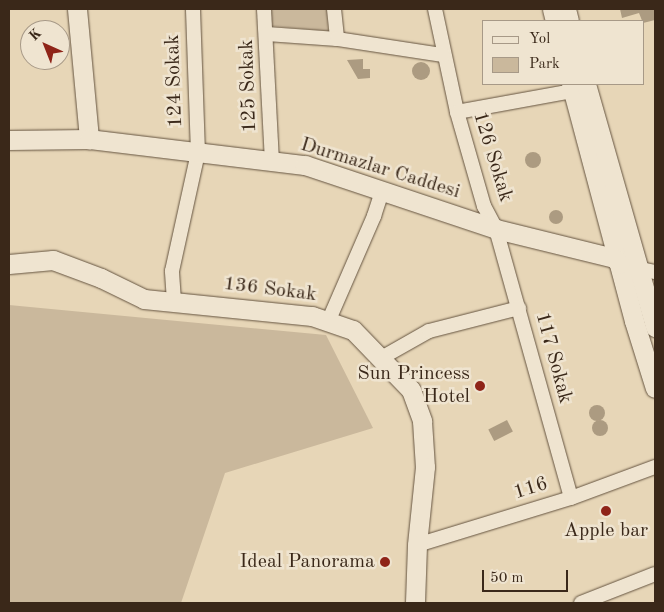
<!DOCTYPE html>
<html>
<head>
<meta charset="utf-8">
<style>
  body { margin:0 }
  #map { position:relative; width:664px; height:612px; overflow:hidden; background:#e7d6b7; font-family:"Old Standard TT",serif }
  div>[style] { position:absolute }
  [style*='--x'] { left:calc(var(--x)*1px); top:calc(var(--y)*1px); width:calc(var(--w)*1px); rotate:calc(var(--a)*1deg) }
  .green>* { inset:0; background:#cab89c }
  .water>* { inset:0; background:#ac9b81; transform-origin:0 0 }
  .round { border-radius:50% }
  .roads { filter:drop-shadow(0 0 1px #655440) drop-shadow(0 0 1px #655440) }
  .street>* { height:14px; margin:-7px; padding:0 7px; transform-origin:7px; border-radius:7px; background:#efe4d0 }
  .secondary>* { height:19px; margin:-9.5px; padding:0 9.5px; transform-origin:9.5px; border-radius:9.5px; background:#efe4d0 }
  .dots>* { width:14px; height:14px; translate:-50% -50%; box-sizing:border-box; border:2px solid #efe4d0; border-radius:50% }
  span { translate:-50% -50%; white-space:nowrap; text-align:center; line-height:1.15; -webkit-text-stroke:5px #efe4d0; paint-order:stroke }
  .street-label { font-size:20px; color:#3a2819 }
  .poi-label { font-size:20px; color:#3a2819 }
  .right { translate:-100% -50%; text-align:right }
  .frame { position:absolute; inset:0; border:10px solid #3a2819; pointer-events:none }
  .legend { position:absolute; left:482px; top:20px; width:162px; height:65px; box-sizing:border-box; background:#efe4d0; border:1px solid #a79987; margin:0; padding:6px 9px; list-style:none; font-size:15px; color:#3a2819 }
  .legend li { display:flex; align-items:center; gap:10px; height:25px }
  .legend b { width:25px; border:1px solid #a79987 }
  .north { position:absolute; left:20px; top:20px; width:50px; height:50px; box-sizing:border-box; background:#efe4d0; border:1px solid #a79987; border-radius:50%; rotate:316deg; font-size:14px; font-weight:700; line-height:20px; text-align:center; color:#3a2819 }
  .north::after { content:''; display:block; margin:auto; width:18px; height:22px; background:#8f2418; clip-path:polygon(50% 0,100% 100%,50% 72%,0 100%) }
  .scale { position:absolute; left:482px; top:570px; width:86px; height:22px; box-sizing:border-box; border:2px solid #3a2819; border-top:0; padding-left:6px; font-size:15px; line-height:18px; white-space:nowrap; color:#3a2819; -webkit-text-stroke:4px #efe4d0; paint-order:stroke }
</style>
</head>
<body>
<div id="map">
  <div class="green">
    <i style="clip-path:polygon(271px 9px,327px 9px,328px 31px,271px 26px)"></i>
    <i style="clip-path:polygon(9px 305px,326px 335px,373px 428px,225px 473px,181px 603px,9px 603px)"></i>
  </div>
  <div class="water">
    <i style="clip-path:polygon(620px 9px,655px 9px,655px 20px,643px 23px,639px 13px,622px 18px)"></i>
    <i style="clip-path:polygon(363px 59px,363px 69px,370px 69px,370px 78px,358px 79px,347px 60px)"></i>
    <i class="round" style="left:412px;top:62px;width:18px;height:18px"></i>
    <i class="round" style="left:525px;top:152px;width:16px;height:16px"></i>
    <i class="round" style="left:549px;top:210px;width:14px;height:14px"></i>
    <i class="round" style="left:589px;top:405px;width:16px;height:16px"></i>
    <i class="round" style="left:592px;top:420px;width:16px;height:16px"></i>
    <i style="left:507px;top:420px;width:13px;height:21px;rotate:63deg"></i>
  </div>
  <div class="roads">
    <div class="street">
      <i style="--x:264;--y:9;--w:152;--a:87"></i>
      <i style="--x:334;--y:9;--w:30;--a:84"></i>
      <i style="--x:435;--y:9;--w:105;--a:77.9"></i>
      <i style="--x:457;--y:112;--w:98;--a:74"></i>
      <i style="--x:484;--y:206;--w:26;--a:62"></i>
      <i style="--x:496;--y:229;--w:279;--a:74.4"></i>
      <i style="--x:267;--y:34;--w:70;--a:4.1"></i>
      <i style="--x:337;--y:39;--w:107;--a:8.6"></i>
      <i style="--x:457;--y:112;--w:118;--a:-10.3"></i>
      <i style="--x:631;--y:267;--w:25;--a:12"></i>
      <i style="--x:174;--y:301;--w:30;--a:-94"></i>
      <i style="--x:172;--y:271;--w:121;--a:-77.6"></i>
      <i style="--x:198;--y:153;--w:144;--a:-92"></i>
      <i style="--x:328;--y:322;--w:116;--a:-66.5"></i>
      <i style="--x:374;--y:216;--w:25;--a:-72"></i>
      <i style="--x:383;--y:357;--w:53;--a:-29.5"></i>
      <i style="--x:429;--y:331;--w:93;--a:-14.3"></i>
      <i style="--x:417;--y:545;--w:161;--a:-17"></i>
      <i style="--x:571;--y:498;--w:90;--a:-20.3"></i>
      <i style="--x:581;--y:603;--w:79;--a:-21.4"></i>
    </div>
    <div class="secondary">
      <i style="--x:77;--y:9;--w:131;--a:84.7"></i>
      <i style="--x:552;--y:9;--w:12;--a:76"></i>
      <i style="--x:566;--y:9;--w:12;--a:76"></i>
      <i style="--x:571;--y:84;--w:245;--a:75.1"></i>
      <i style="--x:634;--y:321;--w:70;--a:72.6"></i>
      <i style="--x:586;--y:84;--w:253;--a:74.1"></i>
      <i style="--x:9;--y:140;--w:80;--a:-0.7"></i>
      <i style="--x:89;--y:139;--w:218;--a:6.9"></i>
      <i style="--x:305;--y:165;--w:201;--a:18.5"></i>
      <i style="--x:496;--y:229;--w:122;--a:13.8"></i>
      <i style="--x:614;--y:258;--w:8;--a:45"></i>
      <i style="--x:9;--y:264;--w:44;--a:-5.2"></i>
      <i style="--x:53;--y:260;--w:51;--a:20.6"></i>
      <i style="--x:101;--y:278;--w:48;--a:26"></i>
      <i style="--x:144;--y:299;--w:169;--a:5.8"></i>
      <i style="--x:312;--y:316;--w:43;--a:18.9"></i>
      <i style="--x:353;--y:330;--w:83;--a:46"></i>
      <i style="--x:411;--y:390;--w:33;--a:70"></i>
      <i style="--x:422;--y:421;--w:46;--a:86.3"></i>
      <i style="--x:425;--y:467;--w:78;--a:95.9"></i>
      <i style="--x:417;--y:545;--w:58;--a:92"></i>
    </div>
  </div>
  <div class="dots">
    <i style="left:480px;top:386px;background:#8f2418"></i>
    <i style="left:606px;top:511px;background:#8f2418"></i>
    <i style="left:385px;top:562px;background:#8f2418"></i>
  </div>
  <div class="street-label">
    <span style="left:175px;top:81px;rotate:-92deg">124 Sokak</span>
    <span style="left:249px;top:86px;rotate:-92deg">125 Sokak</span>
    <span style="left:492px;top:157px;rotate:73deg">126 Sokak</span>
    <span style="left:380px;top:169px;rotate:17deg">Durmazlar Caddesi</span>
    <span style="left:270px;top:290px;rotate:7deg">136 Sokak</span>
    <span style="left:553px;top:358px;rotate:75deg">117 Sokak</span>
    <span style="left:531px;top:489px;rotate:-17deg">116</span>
  </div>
  <div class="poi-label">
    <span class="right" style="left:470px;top:386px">Sun Princess<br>Hotel</span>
    <span style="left:606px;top:531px">Apple bar</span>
    <span class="right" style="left:375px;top:562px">Ideal Panorama</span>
  </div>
  <div class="frame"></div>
  <ul class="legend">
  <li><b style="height:6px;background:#efe4d0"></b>Yol</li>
  <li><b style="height:14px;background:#cab89c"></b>Park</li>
  </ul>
  <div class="north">K</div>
  <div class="scale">50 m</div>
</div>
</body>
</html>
